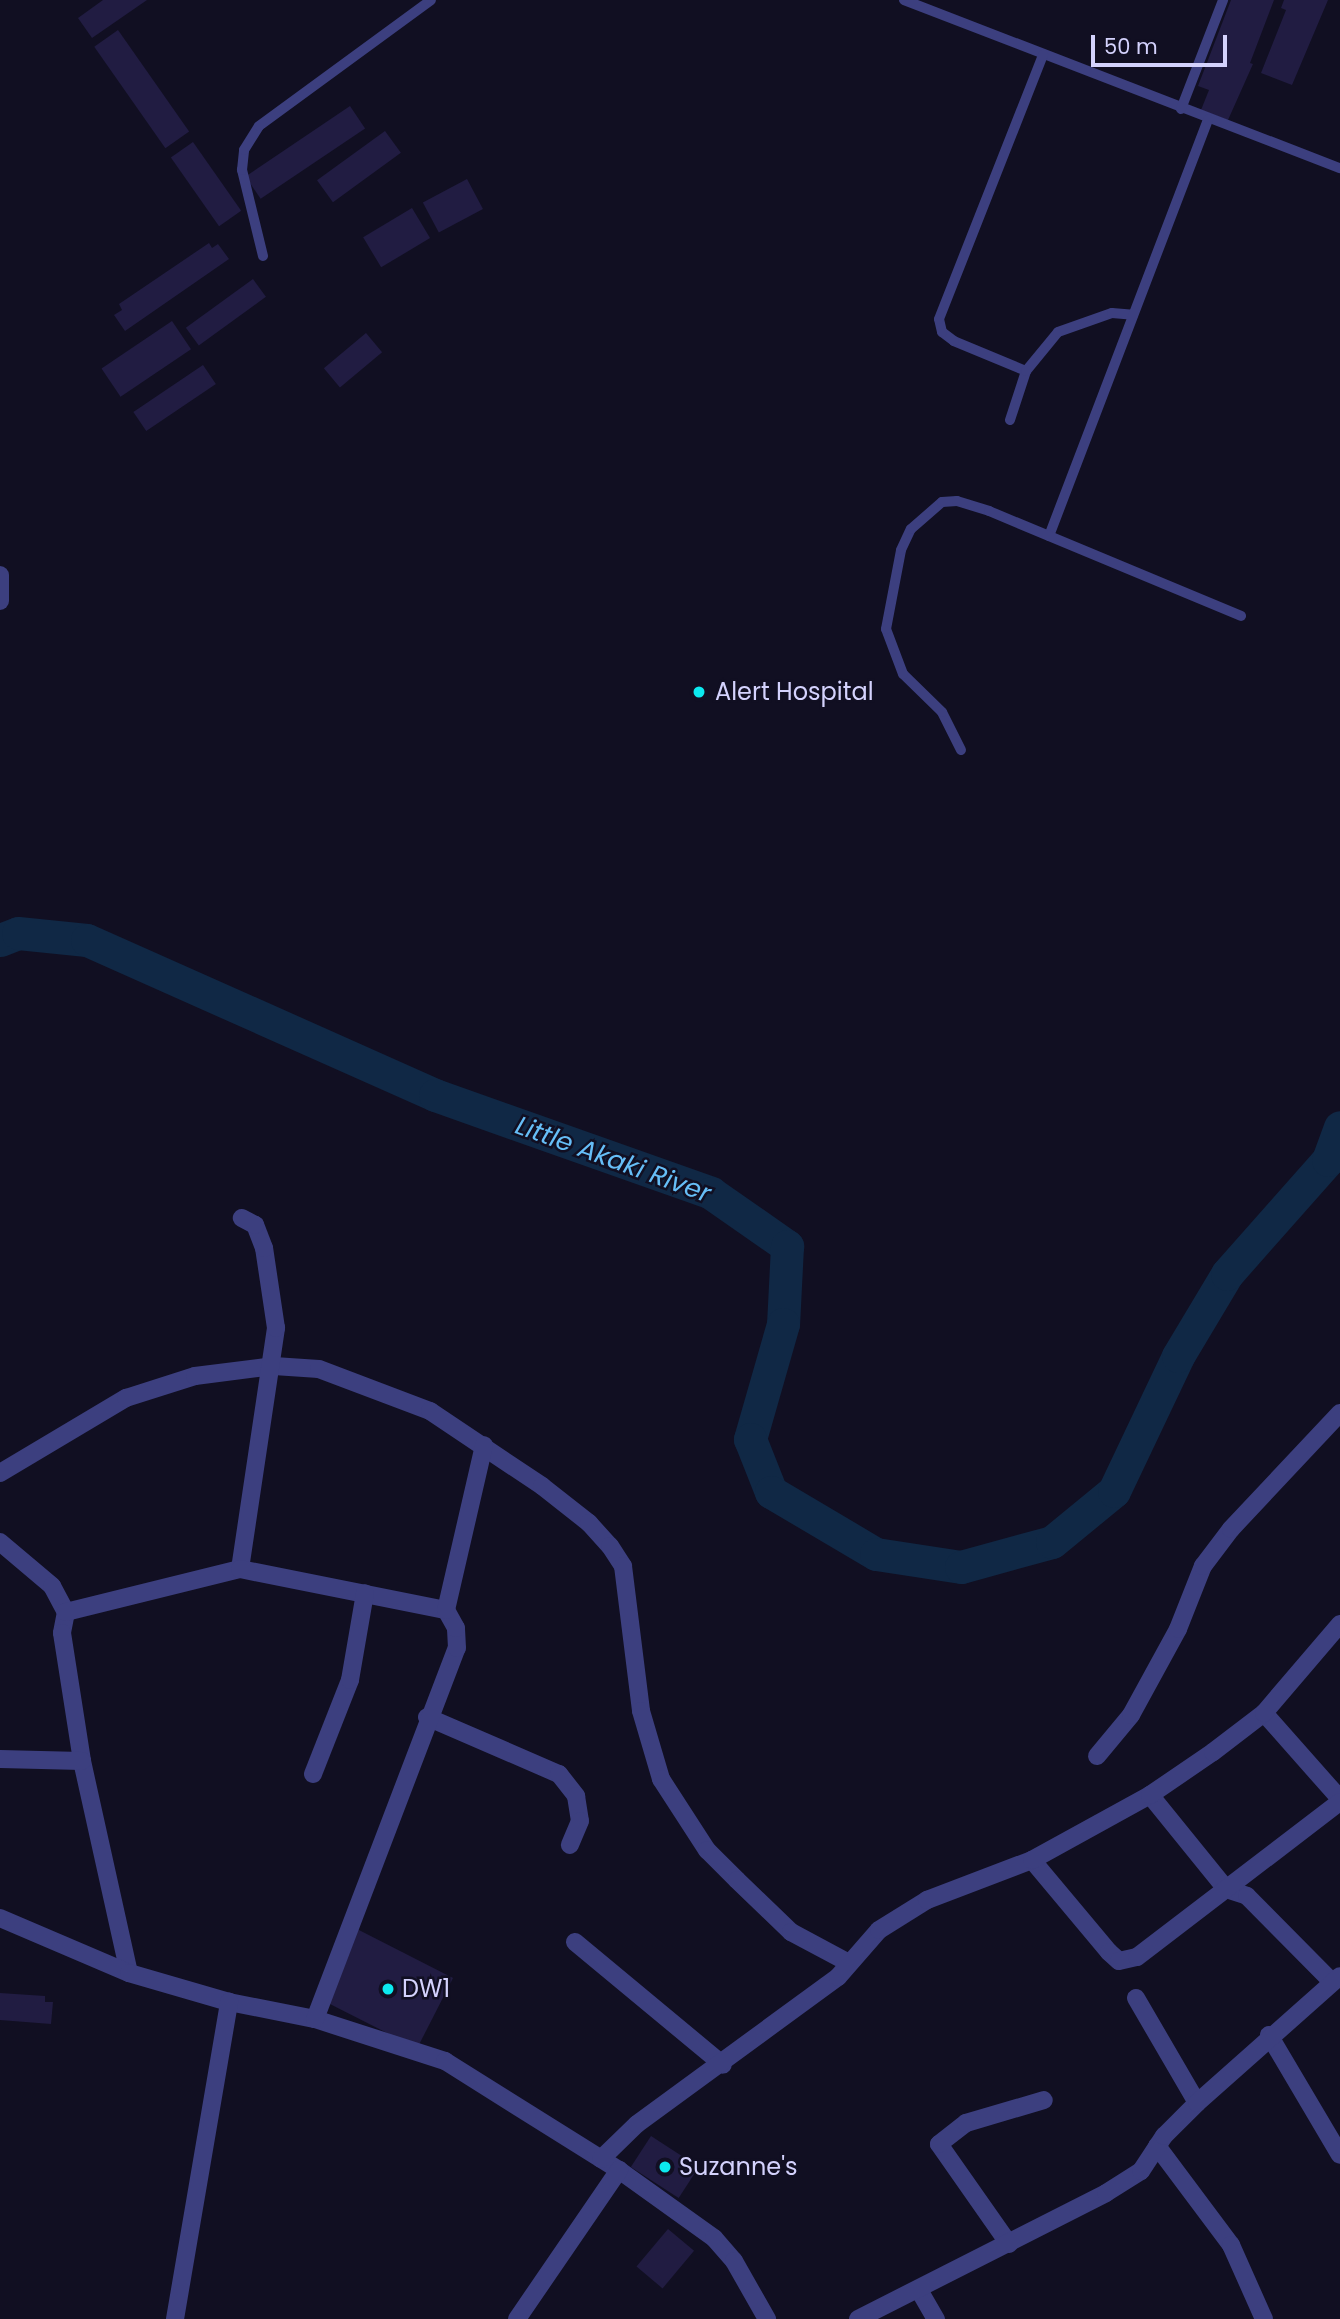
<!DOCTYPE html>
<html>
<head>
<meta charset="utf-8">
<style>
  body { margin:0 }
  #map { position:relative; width:1340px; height:2319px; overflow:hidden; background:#110f22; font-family:Poppins,sans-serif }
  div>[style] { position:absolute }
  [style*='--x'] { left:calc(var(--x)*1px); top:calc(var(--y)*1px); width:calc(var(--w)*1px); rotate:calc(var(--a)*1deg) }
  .river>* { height:33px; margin:-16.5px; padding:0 16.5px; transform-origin:16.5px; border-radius:16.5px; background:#102845 }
  .building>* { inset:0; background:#211c42; transform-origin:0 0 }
  .lane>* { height:10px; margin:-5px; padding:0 5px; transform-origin:5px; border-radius:5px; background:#3c3f7f }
  .street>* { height:18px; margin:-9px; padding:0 9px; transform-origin:9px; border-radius:9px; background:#3c3f7f }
  .dots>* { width:19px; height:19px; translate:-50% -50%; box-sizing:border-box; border:4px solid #110f22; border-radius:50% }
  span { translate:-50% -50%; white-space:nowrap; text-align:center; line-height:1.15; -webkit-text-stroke:5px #110f22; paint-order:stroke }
  .poi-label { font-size:24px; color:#d4d2fd }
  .left { translate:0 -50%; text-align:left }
  .water-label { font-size:26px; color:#66bef7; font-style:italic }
  .scale { position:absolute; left:1091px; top:35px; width:136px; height:32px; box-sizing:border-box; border:4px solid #d4d2fd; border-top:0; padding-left:9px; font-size:21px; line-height:24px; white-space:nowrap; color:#d4d2fd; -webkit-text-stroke:5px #110f22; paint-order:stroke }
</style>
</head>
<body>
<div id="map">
  <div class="river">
    <i style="--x:0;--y:940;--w:19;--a:-21"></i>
    <i style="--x:18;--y:933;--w:69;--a:5.8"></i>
    <i style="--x:87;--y:940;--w:381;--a:24"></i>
    <i style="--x:435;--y:1095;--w:293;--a:19.5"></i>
    <i style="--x:711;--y:1193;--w:93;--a:34.9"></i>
    <i style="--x:787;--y:1246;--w:78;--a:92.9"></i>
    <i style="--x:783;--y:1324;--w:120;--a:106"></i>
    <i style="--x:750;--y:1439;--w:57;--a:68.4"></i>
    <i style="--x:771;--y:1492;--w:122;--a:30.6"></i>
    <i style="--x:876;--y:1554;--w:86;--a:8.7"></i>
    <i style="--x:961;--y:1567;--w:94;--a:-15.4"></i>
    <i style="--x:1052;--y:1542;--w:80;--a:-39.4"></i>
    <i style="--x:1114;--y:1491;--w:149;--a:-64.6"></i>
    <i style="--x:1178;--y:1356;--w:96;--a:-59.1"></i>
    <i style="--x:1227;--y:1274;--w:152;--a:-48.5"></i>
    <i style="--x:1328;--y:1160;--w:35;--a:-70"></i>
  </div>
  <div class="building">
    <i style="clip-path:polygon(103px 0,147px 0,92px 38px,78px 18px)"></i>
    <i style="clip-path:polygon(1231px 0,1274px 0,1250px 63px,1253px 64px,1228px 120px,1201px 110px,1209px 90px,1198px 86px)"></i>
    <i style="clip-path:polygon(1284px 0,1328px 0,1292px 85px,1261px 73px,1286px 10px,1281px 8px)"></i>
    <i style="left:118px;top:30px;width:124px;height:29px;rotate:55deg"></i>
    <i style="left:350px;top:106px;width:27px;height:126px;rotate:56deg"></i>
    <i style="left:385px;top:131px;width:27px;height:84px;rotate:54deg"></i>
    <i style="left:193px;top:142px;width:84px;height:27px;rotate:55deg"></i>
    <i style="left:467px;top:179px;width:34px;height:50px;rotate:62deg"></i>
    <i style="left:412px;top:208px;width:35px;height:57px;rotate:59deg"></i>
    <i style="clip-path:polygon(209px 243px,212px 248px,218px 244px,229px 259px,125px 331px,114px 315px,122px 310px,119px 304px)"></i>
    <i style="left:253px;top:279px;width:22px;height:83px;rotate:54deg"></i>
    <i style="left:172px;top:321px;width:34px;height:85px;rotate:56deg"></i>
    <i style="left:366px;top:333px;width:25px;height:55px;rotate:50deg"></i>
    <i style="left:203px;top:365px;width:23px;height:84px;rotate:56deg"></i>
    <i style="left:355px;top:1928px;width:110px;height:79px;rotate:27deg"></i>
    <i style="clip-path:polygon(0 1993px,45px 1996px,45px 2002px,53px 2002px,51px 2024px,0 2020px)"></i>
    <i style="left:651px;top:2136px;width:57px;height:37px;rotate:33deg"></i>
    <i style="left:668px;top:2229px;width:34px;height:49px;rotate:40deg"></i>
  </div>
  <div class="lane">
    <i style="--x:904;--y:0;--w:467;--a:21.1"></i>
    <i style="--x:1181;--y:109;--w:117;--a:-68.9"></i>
    <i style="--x:263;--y:256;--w:89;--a:-103.7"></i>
    <i style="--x:242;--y:170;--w:20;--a:-84"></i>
    <i style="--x:244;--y:150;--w:28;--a:-58"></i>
    <i style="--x:259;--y:126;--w:213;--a:-36.2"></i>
    <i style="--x:1026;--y:371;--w:78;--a:-157.4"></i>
    <i style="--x:954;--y:341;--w:15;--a:-143"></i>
    <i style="--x:942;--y:332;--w:13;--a:-103"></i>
    <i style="--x:939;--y:319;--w:284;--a:-68.5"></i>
    <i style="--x:1010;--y:420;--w:52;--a:-71.9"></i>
    <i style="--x:1026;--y:371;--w:50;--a:-50.6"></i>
    <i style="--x:1058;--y:332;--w:57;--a:-19.4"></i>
    <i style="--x:1112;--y:313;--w:21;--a:5"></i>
    <i style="--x:1049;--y:536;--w:446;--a:-69.1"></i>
    <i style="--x:961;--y:750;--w:42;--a:-116.6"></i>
    <i style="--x:942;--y:712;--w:54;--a:-135.7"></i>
    <i style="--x:903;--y:674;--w:48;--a:-110.7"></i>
    <i style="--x:886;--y:629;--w:80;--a:-79.2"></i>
    <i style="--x:901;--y:550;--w:23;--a:-65"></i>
    <i style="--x:911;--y:529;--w:41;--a:-41.1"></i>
    <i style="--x:942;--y:502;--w:15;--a:-4"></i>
    <i style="--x:957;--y:501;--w:34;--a:17"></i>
    <i style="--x:989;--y:511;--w:273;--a:22.6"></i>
  </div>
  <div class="street">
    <i style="--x:0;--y:575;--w:26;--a:90"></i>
    <i style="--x:0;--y:1473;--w:147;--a:-30.8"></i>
    <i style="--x:126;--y:1398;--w:72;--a:-17.7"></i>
    <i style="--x:195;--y:1376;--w:80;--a:-7.2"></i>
    <i style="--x:274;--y:1366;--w:45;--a:3.8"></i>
    <i style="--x:319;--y:1369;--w:119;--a:20.7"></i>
    <i style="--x:430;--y:1411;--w:135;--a:33.8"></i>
    <i style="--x:542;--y:1486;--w:60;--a:38.2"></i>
    <i style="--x:589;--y:1523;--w:31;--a:48"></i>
    <i style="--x:610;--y:1546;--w:24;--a:57"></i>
    <i style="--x:623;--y:1566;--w:146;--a:82.9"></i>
    <i style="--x:641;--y:1711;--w:71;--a:73.6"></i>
    <i style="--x:661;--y:1779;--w:85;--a:57.1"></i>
    <i style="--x:707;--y:1850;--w:42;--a:45"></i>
    <i style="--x:737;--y:1880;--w:75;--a:43.9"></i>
    <i style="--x:791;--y:1932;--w:66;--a:28.1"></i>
    <i style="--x:0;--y:1542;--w:68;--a:40.2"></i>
    <i style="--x:52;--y:1586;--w:30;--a:62"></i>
    <i style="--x:66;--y:1612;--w:21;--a:101"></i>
    <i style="--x:62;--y:1633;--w:130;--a:81.1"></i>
    <i style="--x:82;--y:1761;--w:217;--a:77.5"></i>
    <i style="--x:240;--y:1569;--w:244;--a:-81.5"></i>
    <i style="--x:276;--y:1328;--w:81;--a:-98.5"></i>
    <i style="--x:264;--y:1248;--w:25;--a:-111"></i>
    <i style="--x:255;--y:1225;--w:15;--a:-152"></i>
    <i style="--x:66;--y:1612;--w:179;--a:-13.9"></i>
    <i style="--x:240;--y:1569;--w:210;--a:11.3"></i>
    <i style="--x:1264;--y:1713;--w:115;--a:48.5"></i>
    <i style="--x:427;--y:1717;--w:144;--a:23.4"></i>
    <i style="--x:559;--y:1774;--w:28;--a:52"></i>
    <i style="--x:576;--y:1796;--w:25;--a:81"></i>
    <i style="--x:580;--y:1821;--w:26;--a:113"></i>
    <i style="--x:1097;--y:1756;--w:53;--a:-50.3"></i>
    <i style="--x:1131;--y:1715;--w:98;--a:-61.3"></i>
    <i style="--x:1178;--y:1629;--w:68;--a:-68.4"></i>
    <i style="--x:1203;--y:1566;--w:46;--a:-52.9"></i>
    <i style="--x:1231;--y:1529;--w:159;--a:-46.8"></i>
    <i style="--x:0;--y:1759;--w:82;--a:1.4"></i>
    <i style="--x:313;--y:1774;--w:101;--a:-68.5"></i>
    <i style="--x:350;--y:1680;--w:88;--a:-80.2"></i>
    <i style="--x:1150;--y:1795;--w:121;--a:51"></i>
    <i style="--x:1226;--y:1889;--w:22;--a:18"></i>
    <i style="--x:1247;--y:1896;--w:121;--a:45.3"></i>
    <i style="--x:1032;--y:1860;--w:120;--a:50.1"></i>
    <i style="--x:1109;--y:1952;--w:13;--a:42"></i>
    <i style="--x:1119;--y:1961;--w:18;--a:-13"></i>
    <i style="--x:1137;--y:1957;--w:255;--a:-37.4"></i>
    <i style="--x:0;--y:1918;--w:140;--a:23.1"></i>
    <i style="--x:129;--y:1973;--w:104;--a:16.2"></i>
    <i style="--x:229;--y:2002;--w:88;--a:11.2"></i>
    <i style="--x:315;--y:2019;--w:137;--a:17.9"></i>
    <i style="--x:445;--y:2061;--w:205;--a:32.1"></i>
    <i style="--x:619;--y:2170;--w:117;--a:35.6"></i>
    <i style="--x:714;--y:2238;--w:30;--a:49"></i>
    <i style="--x:734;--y:2261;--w:67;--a:60.4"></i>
    <i style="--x:575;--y:1942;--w:192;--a:39.7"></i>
    <i style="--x:1136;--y:1998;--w:121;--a:59.8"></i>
    <i style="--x:315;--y:2019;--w:397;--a:-69.1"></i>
    <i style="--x:457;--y:1648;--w:20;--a:-93"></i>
    <i style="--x:456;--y:1628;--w:21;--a:-119"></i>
    <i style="--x:446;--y:1610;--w:169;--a:-77"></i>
    <i style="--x:1269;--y:2035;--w:139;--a:59.4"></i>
    <i style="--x:1157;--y:2146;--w:124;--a:53.2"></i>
    <i style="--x:1231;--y:2245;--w:81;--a:66"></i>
    <i style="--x:601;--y:2159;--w:50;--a:-44.2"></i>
    <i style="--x:637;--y:2124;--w:249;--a:-36.2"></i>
    <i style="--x:838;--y:1977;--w:62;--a:-48.9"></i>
    <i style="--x:879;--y:1930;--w:57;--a:-32"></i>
    <i style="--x:927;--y:1900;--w:112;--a:-20.9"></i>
    <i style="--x:1032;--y:1860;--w:135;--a:-28.8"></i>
    <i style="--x:1150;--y:1795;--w:76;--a:-34.3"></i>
    <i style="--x:1213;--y:1752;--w:64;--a:-37.4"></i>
    <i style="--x:1264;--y:1713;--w:117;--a:-49.5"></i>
    <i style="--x:1009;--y:2244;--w:122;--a:-125"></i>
    <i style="--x:939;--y:2144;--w:34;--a:-38"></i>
    <i style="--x:966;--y:2123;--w:81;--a:-16.4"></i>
    <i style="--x:919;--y:2290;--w:34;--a:60"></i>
    <i style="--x:175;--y:2319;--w:322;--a:-80.3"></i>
    <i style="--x:517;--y:2319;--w:181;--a:-55.6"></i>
    <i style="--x:858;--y:2319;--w:278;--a:-26.9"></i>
    <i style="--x:1106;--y:2193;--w:41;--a:-32.2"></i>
    <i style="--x:1141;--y:2171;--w:42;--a:-56.7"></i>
    <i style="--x:1164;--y:2136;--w:47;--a:-45"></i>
    <i style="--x:1197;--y:2103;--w:191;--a:-41.6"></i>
  </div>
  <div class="dots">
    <i style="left:699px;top:692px;background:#0ce9ef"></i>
    <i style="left:388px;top:1989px;background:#0ce9ef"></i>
    <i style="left:665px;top:2167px;background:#0ce9ef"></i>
  </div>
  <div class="poi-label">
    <span class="left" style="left:715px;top:692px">Alert Hospital</span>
    <span class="left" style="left:402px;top:1989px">DW1</span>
    <span class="left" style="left:679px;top:2167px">Suzanne's</span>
  </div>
  <div class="water-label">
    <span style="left:613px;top:1160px;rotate:20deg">Little Akaki River</span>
  </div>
  <div class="scale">50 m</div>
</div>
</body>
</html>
